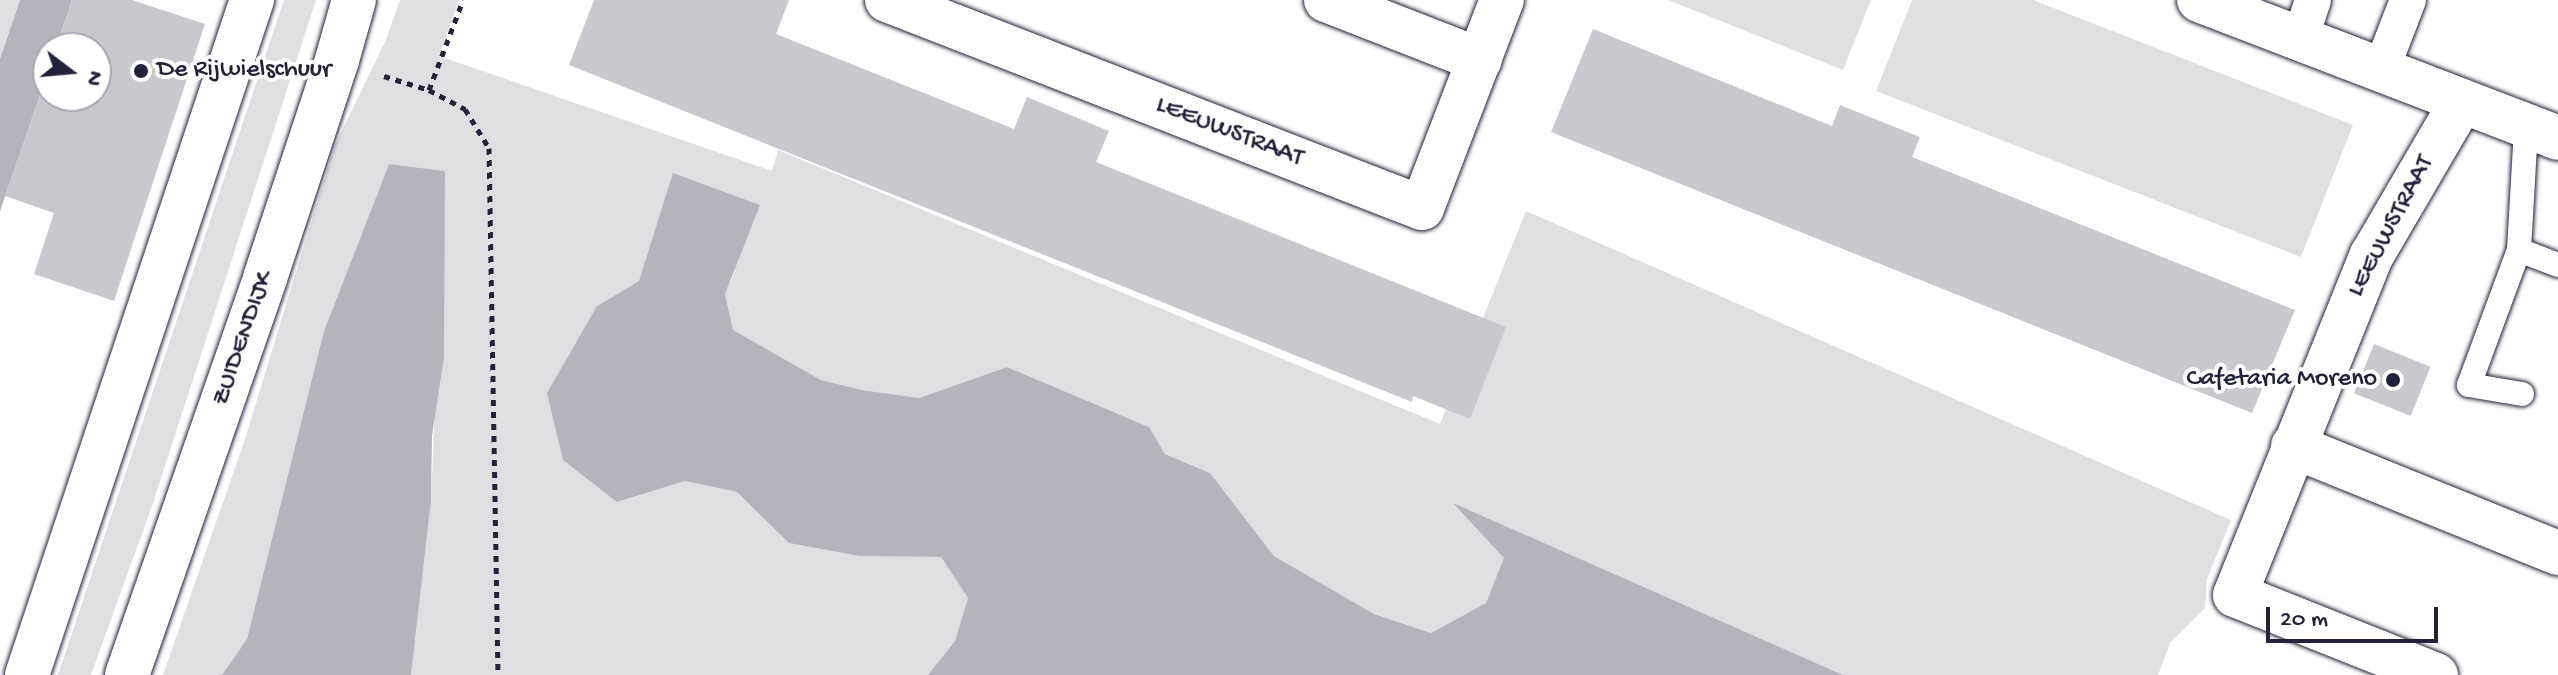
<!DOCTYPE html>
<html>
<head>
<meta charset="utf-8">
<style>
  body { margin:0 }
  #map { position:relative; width:2558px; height:675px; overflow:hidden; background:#fff; font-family:"Gochi Hand",sans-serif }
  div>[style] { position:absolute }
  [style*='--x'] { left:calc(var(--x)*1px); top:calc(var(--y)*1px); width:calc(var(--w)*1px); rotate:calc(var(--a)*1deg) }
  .green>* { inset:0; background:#dfdfe2 }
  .water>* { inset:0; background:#b4b4bc }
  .building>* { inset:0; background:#c8c8cf; transform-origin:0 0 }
  .path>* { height:5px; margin-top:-2.5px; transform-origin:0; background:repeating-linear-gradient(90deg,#22223b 0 6px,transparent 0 12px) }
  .roads { filter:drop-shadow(0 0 2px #22223b) drop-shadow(0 0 2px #22223b) }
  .service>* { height:24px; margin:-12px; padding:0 12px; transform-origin:12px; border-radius:12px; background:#fff }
  .pedestrian>* { height:36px; margin:-18px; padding:0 18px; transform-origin:18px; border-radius:18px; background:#fff }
  .minor>* { height:44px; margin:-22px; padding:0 22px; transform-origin:22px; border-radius:22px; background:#fff }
  .tertiary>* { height:44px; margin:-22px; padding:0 22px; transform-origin:22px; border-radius:22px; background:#fff }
  .dots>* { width:22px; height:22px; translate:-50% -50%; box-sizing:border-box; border:4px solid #fff; border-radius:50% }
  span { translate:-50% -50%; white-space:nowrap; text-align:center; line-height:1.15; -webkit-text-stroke:8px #fff; paint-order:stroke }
  .poi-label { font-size:26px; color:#22223b }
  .left { translate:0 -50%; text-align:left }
  .right { translate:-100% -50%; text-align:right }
  .street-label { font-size:26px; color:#22223b }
  .north { position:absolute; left:32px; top:32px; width:80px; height:80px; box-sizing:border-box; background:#fff; border:2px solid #a7a7b1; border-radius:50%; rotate:106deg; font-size:22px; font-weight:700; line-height:32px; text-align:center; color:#22223b }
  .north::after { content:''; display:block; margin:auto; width:28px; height:36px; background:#22223b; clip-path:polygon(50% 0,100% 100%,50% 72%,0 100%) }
  .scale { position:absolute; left:2266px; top:607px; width:172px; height:36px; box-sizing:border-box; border:4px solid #22223b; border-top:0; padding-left:10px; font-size:24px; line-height:28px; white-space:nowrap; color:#22223b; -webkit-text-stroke:6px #fff; paint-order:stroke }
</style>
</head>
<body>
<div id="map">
  <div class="green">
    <i style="clip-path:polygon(0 0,20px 0,0 59px)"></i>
    <i style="clip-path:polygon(284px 0,316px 0,152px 506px,91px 675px,58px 675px)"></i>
    <i style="clip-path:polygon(400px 0,459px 0,439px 56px,772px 171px,778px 150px,1440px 424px,1526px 211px,2231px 520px,2207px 579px,2205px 608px,2170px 643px,2158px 675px,1843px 675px,1455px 505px,1505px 558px,1486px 603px,1431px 633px,1374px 614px,1274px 556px,1210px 473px,1165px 454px,1149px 427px,1007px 367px,919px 398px,862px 390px,821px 380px,733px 330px,725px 294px,735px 271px,639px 281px,597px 306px,617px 502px,685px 481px,737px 492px,790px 543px,859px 556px,941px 557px,968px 598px,955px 641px,928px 675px,411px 675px,431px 501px,445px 171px,389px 164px,324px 331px,247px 639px,222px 675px,163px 675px,245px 439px,335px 145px,385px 42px)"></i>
    <i style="clip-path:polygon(1668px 0,1871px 0,1843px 70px)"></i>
    <i style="clip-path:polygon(1912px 0,2033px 0,2353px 125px,2301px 257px,1876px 91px)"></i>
  </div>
  <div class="water">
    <i style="clip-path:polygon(20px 0,72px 0,56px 48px,48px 48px,48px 72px,0 211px,0 59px)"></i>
    <i style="clip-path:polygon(389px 164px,445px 171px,444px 357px,432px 436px,431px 501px,411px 675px,222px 675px,247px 639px,324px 331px)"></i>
    <i style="clip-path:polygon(673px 173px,760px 205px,725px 294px,733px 330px,821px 380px,862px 390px,919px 398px,1007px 367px,1149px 427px,1165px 454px,1210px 473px,1274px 556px,1374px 614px,1431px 633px,1486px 603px,1504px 558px,1453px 503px,1843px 675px,928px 675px,955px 641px,968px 598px,941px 557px,859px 556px,789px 543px,737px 492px,685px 481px,617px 502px,563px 460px,547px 393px,597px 306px,639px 281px)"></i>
  </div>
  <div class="building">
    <i style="clip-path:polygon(72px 0,132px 0,205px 24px,114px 301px,34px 274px,54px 213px,5px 196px,48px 72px,48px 96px,96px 96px,96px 48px,56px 48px)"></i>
    <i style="clip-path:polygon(594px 0,789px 0,776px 34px,1014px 129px,1027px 97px,1109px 131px,1096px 162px,1506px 327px,1470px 419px,1413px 396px,1412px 402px,569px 65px)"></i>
    <i style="clip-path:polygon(1593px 29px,1832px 126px,1840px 105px,1920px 137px,1912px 157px,2295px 310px,2252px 413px,1551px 132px)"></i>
    <i style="left:2374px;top:344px;width:61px;height:53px;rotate:22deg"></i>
  </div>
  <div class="path">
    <i style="--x:384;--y:76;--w:47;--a:17.3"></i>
    <i style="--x:429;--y:90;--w:41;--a:27.8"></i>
    <i style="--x:465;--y:109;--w:46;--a:58.4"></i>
    <i style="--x:489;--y:148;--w:527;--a:89.02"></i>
    <i style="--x:429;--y:90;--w:96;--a:-69.3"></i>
  </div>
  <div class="roads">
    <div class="service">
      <i style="--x:2519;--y:250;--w:42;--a:21"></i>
      <i style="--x:2522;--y:394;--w:54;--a:-170.4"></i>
      <i style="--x:2469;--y:385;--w:144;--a:-69.7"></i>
      <i style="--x:2519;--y:250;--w:123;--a:-86.7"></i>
    </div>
    <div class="pedestrian">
      <i style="--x:2300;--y:40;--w:42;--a:-72"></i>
      <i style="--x:2381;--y:70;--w:75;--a:-68.9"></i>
    </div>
    <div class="minor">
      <i style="--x:887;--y:0;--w:574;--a:21.25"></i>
      <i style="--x:1422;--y:208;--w:223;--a:-69"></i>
      <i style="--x:1326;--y:0;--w:165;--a:21.3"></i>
      <i style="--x:2293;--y:446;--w:286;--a:22"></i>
      <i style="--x:27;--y:675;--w:712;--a:-71.57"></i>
      <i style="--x:2436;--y:675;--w:216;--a:-158.3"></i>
      <i style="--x:2235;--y:595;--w:367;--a:-68.1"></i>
      <i style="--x:2372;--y:255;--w:178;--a:-59.7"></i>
    </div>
    <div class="tertiary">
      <i style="--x:2199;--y:0;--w:385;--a:21"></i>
      <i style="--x:127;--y:675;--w:420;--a:-70.8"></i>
      <i style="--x:265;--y:278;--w:230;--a:-71.7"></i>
      <i style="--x:337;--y:60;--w:62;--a:-74.2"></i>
    </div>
  </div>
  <div class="dots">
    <i style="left:141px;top:71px;background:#22223b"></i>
    <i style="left:2393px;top:380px;background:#22223b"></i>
  </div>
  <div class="poi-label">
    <span class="left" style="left:157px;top:71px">De Rijwielschuur</span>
    <span class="right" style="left:2377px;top:380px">Cafetaria Moreno</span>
  </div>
  <div class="street-label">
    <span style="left:1229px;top:133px;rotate:21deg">LEEUWSTRAAT</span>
    <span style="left:2392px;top:227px;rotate:-62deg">LEEUWSTRAAT</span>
    <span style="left:244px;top:339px;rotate:-71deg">ZUIDENDIJK</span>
  </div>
  <div class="north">N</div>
  <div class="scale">20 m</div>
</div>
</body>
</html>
